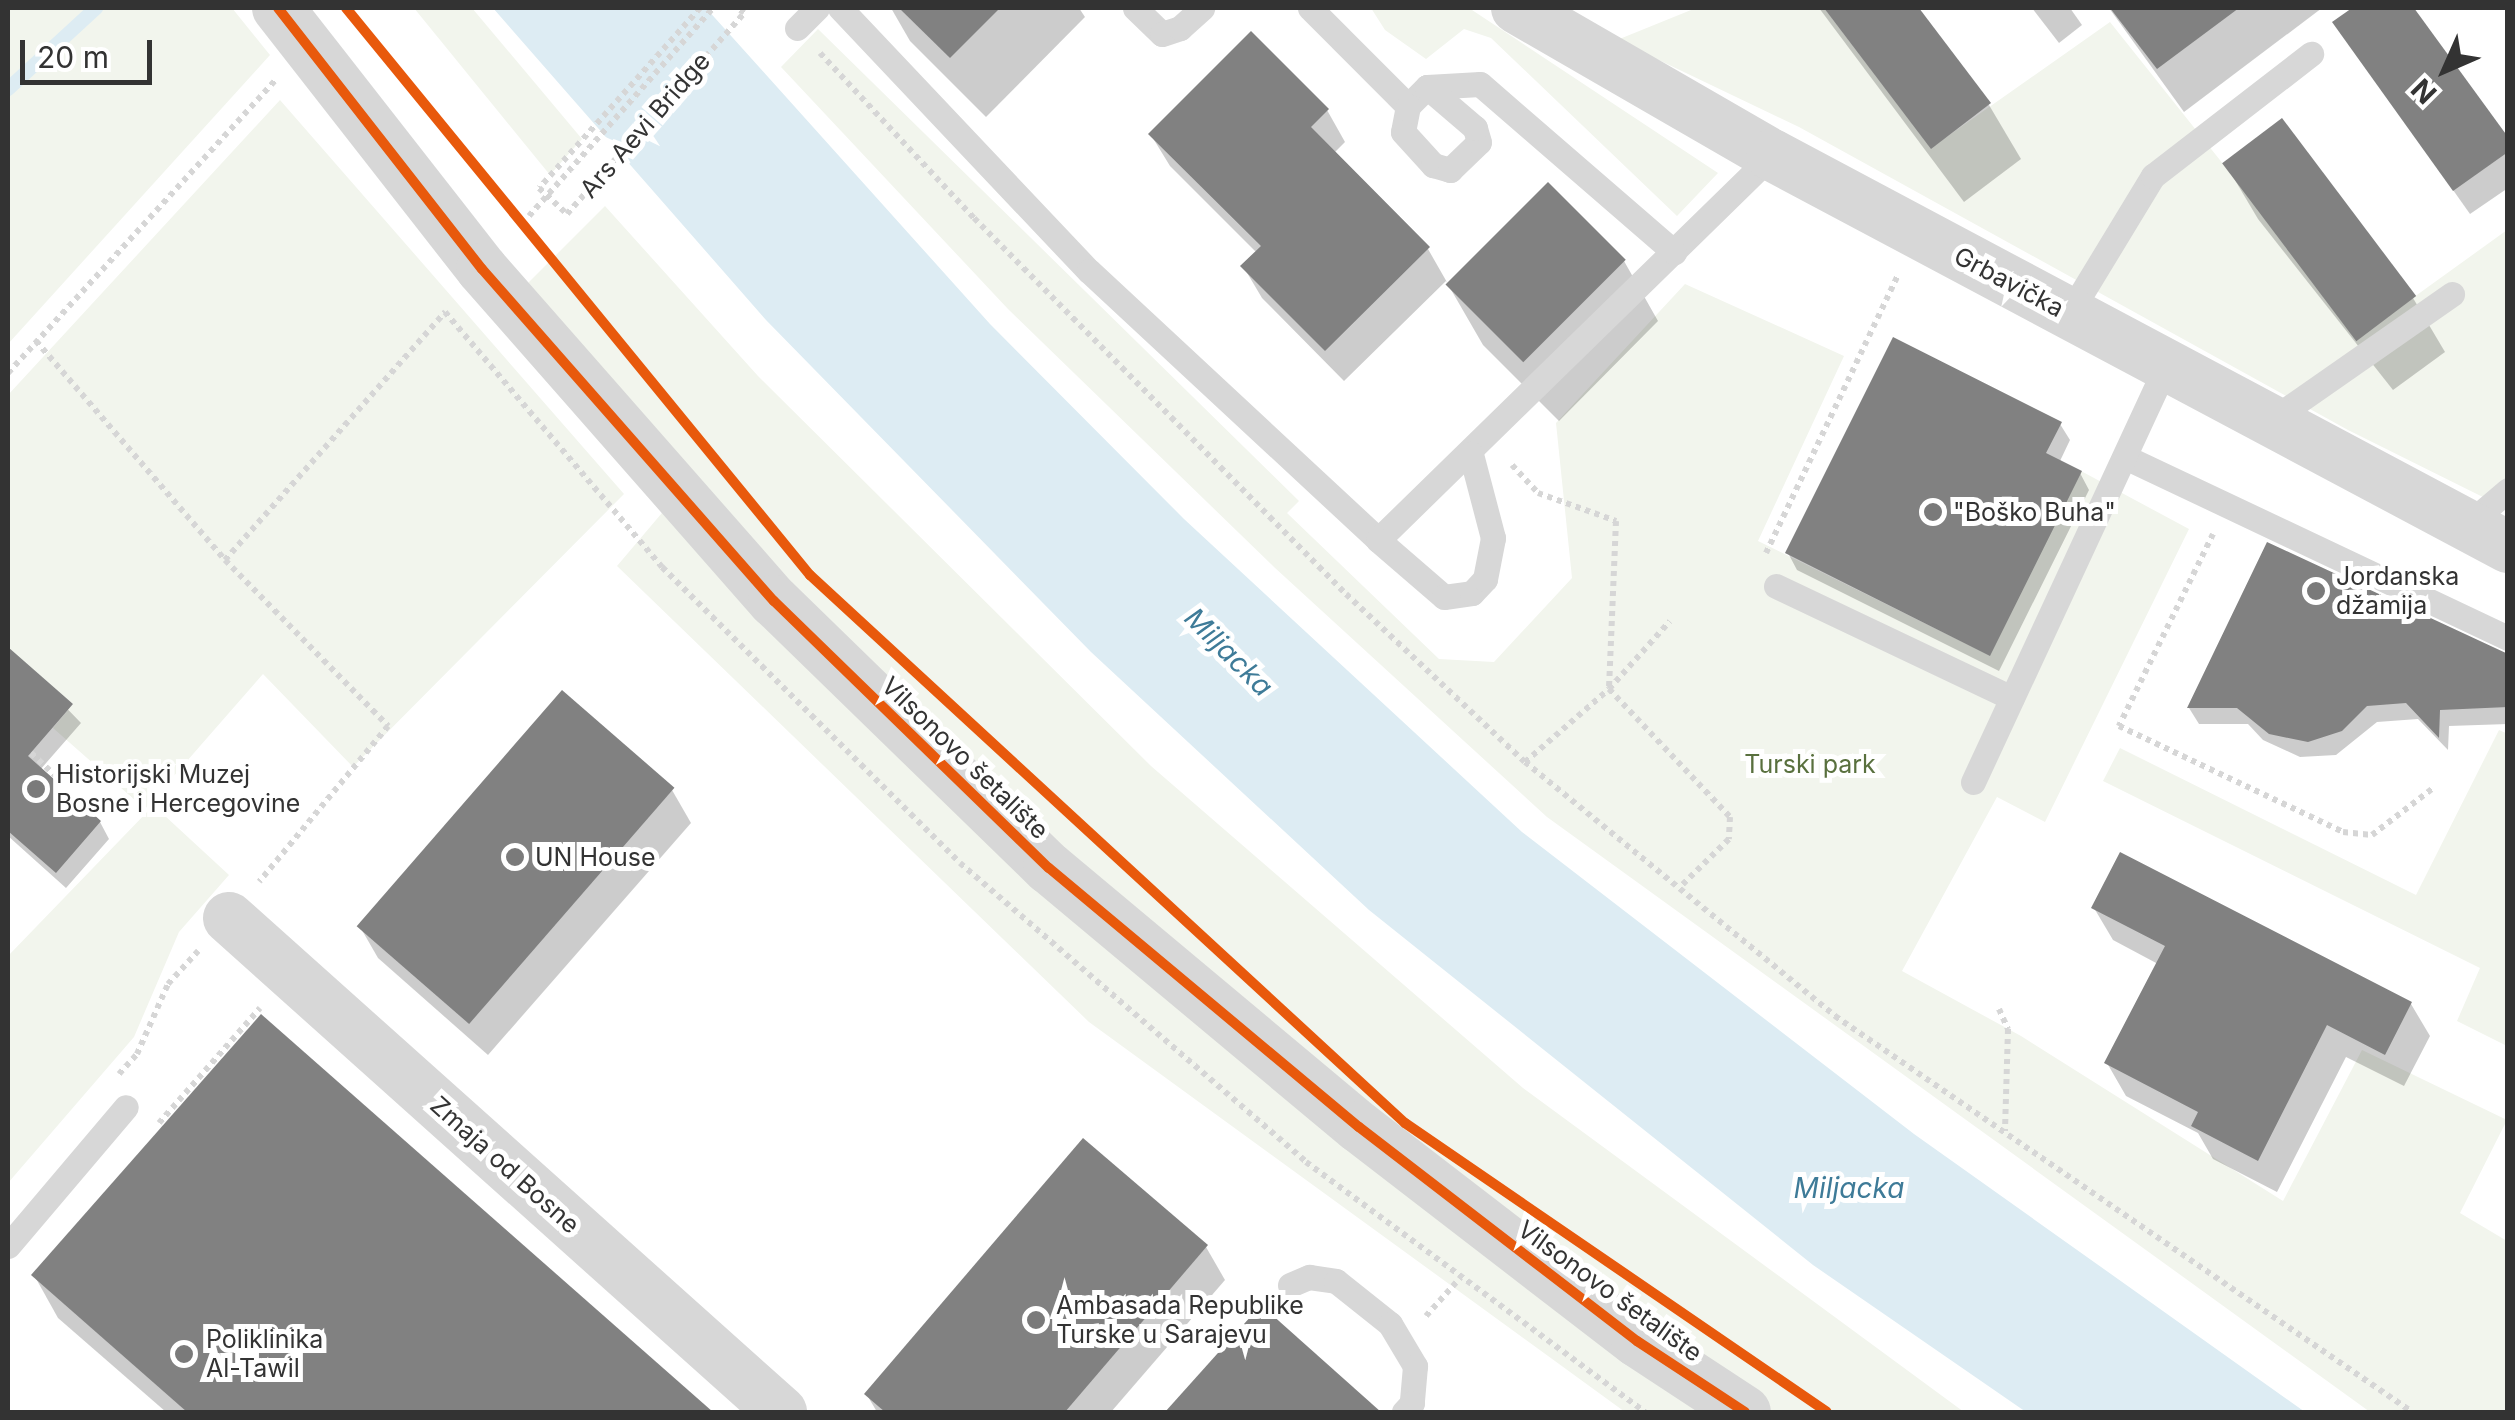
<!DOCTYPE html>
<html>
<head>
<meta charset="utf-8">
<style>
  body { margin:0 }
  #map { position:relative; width:2515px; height:1420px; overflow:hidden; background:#fff; font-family:Inter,sans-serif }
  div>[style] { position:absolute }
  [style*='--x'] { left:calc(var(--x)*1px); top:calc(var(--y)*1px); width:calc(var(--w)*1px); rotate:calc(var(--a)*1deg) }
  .green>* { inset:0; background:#f2f5ed }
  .water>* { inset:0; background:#ddecf3 }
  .shadow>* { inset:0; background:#0003 }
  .stream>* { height:14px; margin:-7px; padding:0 7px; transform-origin:7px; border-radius:7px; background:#ddecf3 }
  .building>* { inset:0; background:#818181; transform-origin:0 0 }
  .path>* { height:6px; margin-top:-3px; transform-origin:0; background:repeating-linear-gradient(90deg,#d6d6d6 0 5px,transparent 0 10px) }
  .lane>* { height:25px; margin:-12.5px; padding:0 12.5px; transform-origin:12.5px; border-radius:12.5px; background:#d7d7d7 }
  .street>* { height:52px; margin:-26px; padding:0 26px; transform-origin:26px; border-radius:26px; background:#d7d7d7 }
  .cycleway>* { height:10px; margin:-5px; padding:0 5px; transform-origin:5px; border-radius:5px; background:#e8590c }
  .dots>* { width:28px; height:28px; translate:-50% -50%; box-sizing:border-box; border:5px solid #fff; border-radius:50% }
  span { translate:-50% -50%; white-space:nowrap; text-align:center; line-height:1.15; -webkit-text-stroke:10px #fff; paint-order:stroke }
  .street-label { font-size:25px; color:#333 }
  .poi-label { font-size:25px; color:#333 }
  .left { translate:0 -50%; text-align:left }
  .park-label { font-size:25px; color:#59703e }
  .water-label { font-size:28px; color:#3e7b98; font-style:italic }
  .frame { position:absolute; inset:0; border:10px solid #333; pointer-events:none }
  .north { position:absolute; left:2395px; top:20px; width:100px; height:100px; -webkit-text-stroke:8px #fff; paint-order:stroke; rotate:225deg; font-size:28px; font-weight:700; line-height:40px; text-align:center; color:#333 }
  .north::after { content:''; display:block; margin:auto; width:35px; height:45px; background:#333; clip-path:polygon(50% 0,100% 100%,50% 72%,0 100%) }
  .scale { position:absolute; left:20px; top:40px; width:132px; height:45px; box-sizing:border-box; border:5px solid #333; border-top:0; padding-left:12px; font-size:30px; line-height:35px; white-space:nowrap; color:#333; -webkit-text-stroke:8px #fff; paint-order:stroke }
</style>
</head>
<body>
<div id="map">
  <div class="green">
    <i style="clip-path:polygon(8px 8px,232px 8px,270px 55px,8px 344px)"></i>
    <i style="clip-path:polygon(414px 8px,472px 8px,582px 139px,550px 175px)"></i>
    <i style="clip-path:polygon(1371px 8px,1469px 8px,1718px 173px,1677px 216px,1491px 38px,1464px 29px,1426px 59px,1385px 30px)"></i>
    <i style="clip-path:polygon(1696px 8px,1824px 8px,1931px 148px,2110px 22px,2360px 336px,2507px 230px,2507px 509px,2348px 430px,1799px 127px,1617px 40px)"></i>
    <i style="clip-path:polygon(818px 29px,1299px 501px,1287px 513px,1439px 659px,1494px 662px,1572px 578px,1556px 423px,1685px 284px,1844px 356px,1758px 541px,1989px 655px,2081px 471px,2189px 529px,2045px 822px,1997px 797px,1902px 971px,2021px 1036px,2283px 1201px,2362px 1050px,2507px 1120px,2460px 1213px,2507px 1241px,2507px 1412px,2370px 1412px,1547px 817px,1274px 567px,1008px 309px,781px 67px)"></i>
    <i style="clip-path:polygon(280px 100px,624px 494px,353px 767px,263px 674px,145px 809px,53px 728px,73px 704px,21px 659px,8px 675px,8px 395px)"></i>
    <i style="clip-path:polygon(605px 206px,758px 376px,1151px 766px,1523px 1088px,1964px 1412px,1625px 1412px,1089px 1022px,617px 566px,667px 507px,503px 308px)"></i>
    <i style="clip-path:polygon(2499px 730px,2508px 734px,2507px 1046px,2457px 1021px,2480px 968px,2103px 781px,2120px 748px,2416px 895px)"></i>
    <i style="clip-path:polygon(148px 811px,164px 815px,229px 875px,179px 932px,134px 1037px,8px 1183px,8px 956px)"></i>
  </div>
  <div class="water">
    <i style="clip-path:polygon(493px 8px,706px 8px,990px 324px,1184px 519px,1522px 832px,1914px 1134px,2305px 1412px,2026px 1412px,1813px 1265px,1369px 910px,1091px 652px,766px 320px)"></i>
  </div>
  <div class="shadow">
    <i style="clip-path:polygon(891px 8px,1079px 8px,1085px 17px,986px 117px,910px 41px)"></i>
    <i style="clip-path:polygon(1819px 8px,1916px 8px,1989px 105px,2021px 159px,1964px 202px)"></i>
    <i style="clip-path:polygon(2032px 8px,2070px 8px,2082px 25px,2059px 43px)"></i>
    <i style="clip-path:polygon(2109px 8px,2322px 8px,2184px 112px)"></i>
    <i style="clip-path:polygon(2356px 8px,2411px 8px,2508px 142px,2508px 188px,2470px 214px,2335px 23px)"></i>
    <i style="clip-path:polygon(1327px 110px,1345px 142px,1334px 153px,1428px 249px,1448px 284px,1624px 261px,1658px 321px,1559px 421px,1483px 345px,1446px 281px,1344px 381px,1262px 298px,1243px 266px,1257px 253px,1170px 166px,1151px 135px)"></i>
    <i style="clip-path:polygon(2226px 165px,2413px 298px,2445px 352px,2393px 390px,2258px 219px)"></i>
    <i style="clip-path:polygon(2060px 424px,2070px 440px,2060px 461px,2080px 473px,2089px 490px,1999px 671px,1797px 570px,1788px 553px)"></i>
    <i style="clip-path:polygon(2508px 655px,2508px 724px,2449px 726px,2448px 750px,2418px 719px,2377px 722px,2336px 755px,2300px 757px,2263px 740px,2248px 724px,2199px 724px,2189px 708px)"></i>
    <i style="clip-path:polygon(22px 662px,81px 723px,40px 770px,100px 822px,109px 839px,66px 888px,8px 836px,8px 678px)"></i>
    <i style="clip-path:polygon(672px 790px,691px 823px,488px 1055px,378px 958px,359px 925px)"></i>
    <i style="clip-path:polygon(2094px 908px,2411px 1004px,2430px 1036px,2404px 1086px,2346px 1057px,2277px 1192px,2213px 1159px,2198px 1133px,2126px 1096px,2107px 1063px,2158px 964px,2113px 940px)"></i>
    <i style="clip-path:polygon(262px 1017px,709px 1412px,166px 1412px,58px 1318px,34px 1275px)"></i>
    <i style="clip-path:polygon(1084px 1142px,1206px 1247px,1225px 1280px,1111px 1412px,877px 1412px,867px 1395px)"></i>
    <i style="clip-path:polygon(1261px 1309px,1377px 1412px,1169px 1412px)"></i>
  </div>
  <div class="stream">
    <i style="--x:8;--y:89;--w:120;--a:-42.6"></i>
  </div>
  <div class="building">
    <i style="clip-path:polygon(899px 8px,1000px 8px,950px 58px)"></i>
    <i style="clip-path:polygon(1824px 8px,1919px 8px,1991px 103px,1931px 149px)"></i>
    <i style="clip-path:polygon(2110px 8px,2239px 8px,2157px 69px)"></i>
    <i style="clip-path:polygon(2352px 8px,2414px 8px,2508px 137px,2508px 152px,2453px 191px,2332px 22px)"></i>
    <i style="clip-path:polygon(1251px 31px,1329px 109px,1311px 127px,1430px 247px,1325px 351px,1240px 266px,1261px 246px,1148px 134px)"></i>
    <i style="left:2282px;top:118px;width:223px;height:75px;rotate:53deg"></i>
    <i style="left:1548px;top:182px;width:110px;height:145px;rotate:45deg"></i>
    <i style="clip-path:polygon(1893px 337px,2062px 422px,2046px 453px,2082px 471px,1990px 656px,1785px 553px)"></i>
    <i style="clip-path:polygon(2267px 542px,2508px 654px,2508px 707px,2440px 710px,2439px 738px,2406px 703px,2367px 706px,2342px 731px,2308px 742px,2269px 734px,2237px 708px,2187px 708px)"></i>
    <i style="clip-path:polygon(8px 647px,73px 704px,28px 756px,101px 821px,56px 873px,8px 831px)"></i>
    <i style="left:562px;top:690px;width:149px;height:313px;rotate:41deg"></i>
    <i style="clip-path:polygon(2120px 852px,2412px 1002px,2385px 1055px,2327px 1025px,2258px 1161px,2191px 1126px,2198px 1112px,2104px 1063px,2165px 946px,2091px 908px)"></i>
    <i style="clip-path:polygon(261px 1014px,713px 1412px,187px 1412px,31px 1275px)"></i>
    <i style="clip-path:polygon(1083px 1138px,1208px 1245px,1065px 1412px,885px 1412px,864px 1394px)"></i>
    <i style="clip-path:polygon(1261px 1305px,1381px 1412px,1165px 1412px)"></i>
  </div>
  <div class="path">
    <i style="--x:700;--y:8;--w:241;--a:131.8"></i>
    <i style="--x:539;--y:188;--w:38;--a:43"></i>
    <i style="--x:567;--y:214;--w:268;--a:-48.6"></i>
    <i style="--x:744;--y:13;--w:8;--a:-140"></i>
    <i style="--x:820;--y:53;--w:226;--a:47"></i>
    <i style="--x:974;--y:218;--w:529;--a:45.31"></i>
    <i style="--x:1346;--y:594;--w:245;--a:43.2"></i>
    <i style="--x:1525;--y:762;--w:401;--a:39.3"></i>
    <i style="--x:1835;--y:1016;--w:700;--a:34.46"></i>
    <i style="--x:529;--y:216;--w:278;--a:-48.5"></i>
    <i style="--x:445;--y:312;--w:335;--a:49.6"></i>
    <i style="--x:662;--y:567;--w:420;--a:44.8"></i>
    <i style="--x:960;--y:863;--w:457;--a:40.8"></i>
    <i style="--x:1306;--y:1162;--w:421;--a:36.4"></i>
    <i style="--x:36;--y:341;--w:289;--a:49.2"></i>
    <i style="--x:225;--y:560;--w:332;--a:-48.4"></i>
    <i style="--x:8;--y:373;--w:398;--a:-47.6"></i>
    <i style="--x:1512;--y:465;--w:38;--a:47"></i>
    <i style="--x:1538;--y:493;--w:83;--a:19.7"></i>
    <i style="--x:1616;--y:521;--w:168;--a:92.4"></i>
    <i style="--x:1609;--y:689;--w:176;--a:46.6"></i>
    <i style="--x:1730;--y:817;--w:22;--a:93"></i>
    <i style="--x:1729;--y:839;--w:66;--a:135.6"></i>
    <i style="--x:2213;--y:534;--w:214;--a:116.1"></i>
    <i style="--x:2119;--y:726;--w:248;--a:25.3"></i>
    <i style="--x:2343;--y:832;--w:29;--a:6"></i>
    <i style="--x:2372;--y:835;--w:77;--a:-37.6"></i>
    <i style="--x:1766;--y:553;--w:308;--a:-64.6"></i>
    <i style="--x:225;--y:560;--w:233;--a:45.5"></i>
    <i style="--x:388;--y:726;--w:202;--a:129.6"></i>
    <i style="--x:31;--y:753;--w:33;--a:43"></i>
    <i style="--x:1525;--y:762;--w:111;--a:-41"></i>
    <i style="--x:1609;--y:689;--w:91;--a:-48.1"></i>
    <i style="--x:1999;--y:1009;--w:22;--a:66"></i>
    <i style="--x:2008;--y:1029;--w:102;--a:91.7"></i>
    <i style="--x:119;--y:1074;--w:27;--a:-48"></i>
    <i style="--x:137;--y:1054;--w:77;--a:-66.1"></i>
    <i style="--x:168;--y:984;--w:45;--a:-47.7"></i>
    <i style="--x:159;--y:1123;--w:153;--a:-48.7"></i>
    <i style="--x:1426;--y:1316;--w:52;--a:-48.1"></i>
  </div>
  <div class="lane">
    <i style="--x:840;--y:8;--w:362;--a:46.6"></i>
    <i style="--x:1089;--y:271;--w:395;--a:42.9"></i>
    <i style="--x:1378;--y:540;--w:551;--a:-44.34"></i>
    <i style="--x:1135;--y:8;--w:37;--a:44"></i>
    <i style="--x:1162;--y:34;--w:19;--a:-18"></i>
    <i style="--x:1180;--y:28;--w:30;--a:-42"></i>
    <i style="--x:1310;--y:8;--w:139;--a:45"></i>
    <i style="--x:1408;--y:106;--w:27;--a:-45"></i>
    <i style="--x:1427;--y:87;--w:53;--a:-3.2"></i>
    <i style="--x:1480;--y:84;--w:257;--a:40.9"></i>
    <i style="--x:797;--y:28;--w:28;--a:-45"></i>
    <i style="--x:1408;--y:106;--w:26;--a:101"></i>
    <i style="--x:1403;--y:132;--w:45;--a:47.7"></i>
    <i style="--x:1433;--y:165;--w:18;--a:16"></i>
    <i style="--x:1450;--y:170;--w:40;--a:-44"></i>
    <i style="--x:1479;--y:142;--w:15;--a:-106"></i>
    <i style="--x:1475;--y:128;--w:63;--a:-139.5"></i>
    <i style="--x:2069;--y:314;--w:162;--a:-58.7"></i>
    <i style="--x:2153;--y:176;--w:200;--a:-37.7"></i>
    <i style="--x:2270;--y:421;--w:222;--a:-34.9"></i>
    <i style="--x:2125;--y:457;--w:424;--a:25.3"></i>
    <i style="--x:2467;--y:525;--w:54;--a:-40.5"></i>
    <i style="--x:1378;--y:540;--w:87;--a:40.8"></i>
    <i style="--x:1444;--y:597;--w:28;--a:-8"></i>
    <i style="--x:1472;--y:593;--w:19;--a:-47"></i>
    <i style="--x:1485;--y:579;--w:42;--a:-79"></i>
    <i style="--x:1493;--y:538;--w:87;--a:-104.7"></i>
    <i style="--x:1776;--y:586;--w:261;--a:25.4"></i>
    <i style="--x:1973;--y:782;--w:458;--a:-65.1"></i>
    <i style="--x:8;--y:1246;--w:182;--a:-49.7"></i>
    <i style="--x:1290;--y:1285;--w:21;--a:-23"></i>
    <i style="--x:1309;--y:1277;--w:27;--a:8"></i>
    <i style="--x:1336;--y:1281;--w:69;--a:38.5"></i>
    <i style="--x:1390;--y:1324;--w:49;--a:59.2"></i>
    <i style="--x:1415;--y:1366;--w:37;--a:95"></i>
    <i style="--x:1412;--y:1403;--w:12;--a:132"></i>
  </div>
  <div class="street">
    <i style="--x:278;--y:8;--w:331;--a:52"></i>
    <i style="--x:482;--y:269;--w:442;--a:48.7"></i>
    <i style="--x:774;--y:601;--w:383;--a:44.2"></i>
    <i style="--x:1049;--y:868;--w:404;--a:39.9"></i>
    <i style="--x:1359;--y:1127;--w:351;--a:37.6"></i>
    <i style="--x:1637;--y:1341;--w:129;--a:33.3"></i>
    <i style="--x:1517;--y:8;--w:294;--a:30"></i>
    <i style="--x:1772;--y:155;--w:834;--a:28.04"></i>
    <i style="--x:229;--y:918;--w:741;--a:41.83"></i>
  </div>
  <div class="cycleway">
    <i style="--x:278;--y:8;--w:331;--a:52"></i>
    <i style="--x:482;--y:269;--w:442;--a:48.7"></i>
    <i style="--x:774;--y:601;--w:383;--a:44.2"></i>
    <i style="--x:1049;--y:868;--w:404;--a:39.9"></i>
    <i style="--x:1359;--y:1127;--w:351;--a:37.6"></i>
    <i style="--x:1637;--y:1341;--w:129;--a:33.3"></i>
    <i style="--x:346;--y:8;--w:733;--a:50.71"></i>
    <i style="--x:810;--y:575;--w:809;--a:42.65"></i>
    <i style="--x:1405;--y:1123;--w:511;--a:34.4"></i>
  </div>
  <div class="dots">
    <i style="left:1933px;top:512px;background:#7a7a7a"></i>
    <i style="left:2316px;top:591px;background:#7a7a7a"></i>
    <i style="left:36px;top:789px;background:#7a7a7a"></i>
    <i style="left:515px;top:857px;background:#7a7a7a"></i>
    <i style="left:1036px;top:1320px;background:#7a7a7a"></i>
    <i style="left:184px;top:1354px;background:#7a7a7a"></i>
  </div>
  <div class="street-label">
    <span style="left:645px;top:125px;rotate:-49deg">Ars Aevi Bridge</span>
    <span style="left:2009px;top:282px;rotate:28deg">Grbavička</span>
    <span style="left:965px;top:758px;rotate:44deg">Vilsonovo šetalište</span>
    <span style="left:505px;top:1165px;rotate:42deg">Zmaja od Bosne</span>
    <span style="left:1610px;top:1291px;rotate:36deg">Vilsonovo šetalište</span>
  </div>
  <div class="poi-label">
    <span class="left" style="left:1953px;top:512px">"Boško Buha"</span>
    <span class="left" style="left:2336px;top:591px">Jordanska<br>džamija</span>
    <span class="left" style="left:56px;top:789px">Historijski Muzej<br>Bosne i Hercegovine</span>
    <span class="left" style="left:535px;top:857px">UN House</span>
    <span class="left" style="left:1056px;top:1320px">Ambasada Republike<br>Turske u Sarajevu</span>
    <span class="left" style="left:206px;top:1354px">Poliklinika<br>Al-Tawil</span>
  </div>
  <div class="park-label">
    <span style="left:1810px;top:764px">Turski park</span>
  </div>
  <div class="water-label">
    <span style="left:1229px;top:652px;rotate:45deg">Miljacka</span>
    <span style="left:1849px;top:1188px">Miljacka</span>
  </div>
  <div class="frame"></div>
  <div class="north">N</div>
  <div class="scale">20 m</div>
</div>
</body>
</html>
